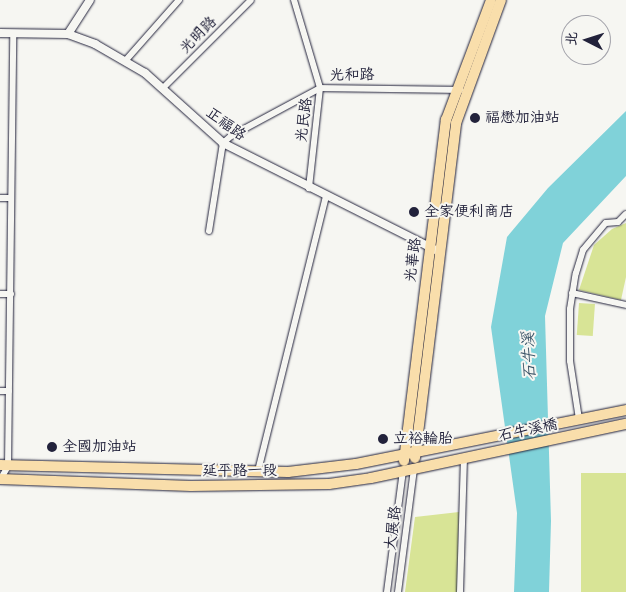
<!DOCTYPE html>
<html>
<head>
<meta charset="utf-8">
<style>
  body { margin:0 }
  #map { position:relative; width:626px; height:592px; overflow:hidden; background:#f6f6f2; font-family:Pangolin,"LXGW WenKai TC",sans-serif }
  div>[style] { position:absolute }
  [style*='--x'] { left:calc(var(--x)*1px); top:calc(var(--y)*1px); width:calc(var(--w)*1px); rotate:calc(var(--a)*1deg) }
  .green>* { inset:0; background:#d8e496; transform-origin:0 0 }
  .water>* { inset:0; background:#80d2d9 }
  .roads { filter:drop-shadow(0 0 1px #22223b) drop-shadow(0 0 1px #22223b) }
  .minor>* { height:6px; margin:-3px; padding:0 3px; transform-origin:3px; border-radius:3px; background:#f6f6f2 }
  .tertiary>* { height:8px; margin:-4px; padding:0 4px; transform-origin:4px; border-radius:4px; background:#f6f6f2 }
  .primary>* { height:10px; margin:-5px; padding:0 5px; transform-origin:5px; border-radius:5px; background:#f9deab }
  .dots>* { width:14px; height:14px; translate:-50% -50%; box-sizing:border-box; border:2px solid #f6f6f2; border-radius:50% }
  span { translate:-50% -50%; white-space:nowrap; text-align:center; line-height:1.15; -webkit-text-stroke:4px #f6f6f2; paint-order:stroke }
  .street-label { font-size:15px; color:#22223b }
  .poi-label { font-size:15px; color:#22223b }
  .left { translate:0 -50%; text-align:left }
  .water-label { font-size:16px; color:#3e576a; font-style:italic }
  .north { position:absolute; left:561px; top:15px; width:50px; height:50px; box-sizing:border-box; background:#f6f6f2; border:1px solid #a1a1a9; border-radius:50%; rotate:275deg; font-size:14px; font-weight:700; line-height:20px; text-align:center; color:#22223b }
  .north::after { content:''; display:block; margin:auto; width:18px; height:22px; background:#22223b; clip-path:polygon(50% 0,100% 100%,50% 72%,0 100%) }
</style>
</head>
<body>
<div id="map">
  <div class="green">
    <i style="clip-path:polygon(626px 223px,626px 277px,621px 300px,579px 290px,594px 245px,612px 229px)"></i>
    <i style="left:579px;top:303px;width:16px;height:32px;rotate:4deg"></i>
    <i style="left:626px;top:473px;width:119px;height:45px;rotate:90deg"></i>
    <i style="clip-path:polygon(459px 512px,457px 592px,405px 592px,415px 517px)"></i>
  </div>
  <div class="water">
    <i style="clip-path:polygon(626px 111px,626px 176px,563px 243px,545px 316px,551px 521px,549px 592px,514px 592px,517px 513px,491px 327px,507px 237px,548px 188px)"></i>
  </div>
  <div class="roads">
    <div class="minor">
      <i style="--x:294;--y:0;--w:92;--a:73.5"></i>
      <i style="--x:320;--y:88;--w:101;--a:96.3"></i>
      <i style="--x:126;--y:60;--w:80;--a:-48.5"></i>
      <i style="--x:163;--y:88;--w:124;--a:-45"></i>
      <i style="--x:0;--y:198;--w:11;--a:0"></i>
      <i style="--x:209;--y:231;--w:89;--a:-81"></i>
      <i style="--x:223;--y:143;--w:11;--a:-41"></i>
      <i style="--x:231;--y:136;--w:101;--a:-28.3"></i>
      <i style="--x:320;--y:88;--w:140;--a:0.8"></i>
      <i style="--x:572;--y:293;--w:55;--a:12.5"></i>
      <i style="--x:0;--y:294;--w:11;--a:0"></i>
      <i style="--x:0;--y:391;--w:9;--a:0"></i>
      <i style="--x:579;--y:419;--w:59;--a:-98.8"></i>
      <i style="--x:570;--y:361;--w:52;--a:-90"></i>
      <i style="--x:570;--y:309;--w:36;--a:-81"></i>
      <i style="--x:576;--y:273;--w:24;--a:-73"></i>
      <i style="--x:583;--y:250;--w:35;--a:-50"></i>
      <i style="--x:606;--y:223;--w:12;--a:-5"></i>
      <i style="--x:618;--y:222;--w:11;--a:-45"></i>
      <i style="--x:258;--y:471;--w:282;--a:-76.1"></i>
      <i style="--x:0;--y:480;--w:16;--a:-60"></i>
      <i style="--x:8;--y:466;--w:433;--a:-89.3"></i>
      <i style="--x:387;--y:592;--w:122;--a:-82.5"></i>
      <i style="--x:398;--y:592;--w:125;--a:-82.6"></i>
      <i style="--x:460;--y:592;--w:133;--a:-88.3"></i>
    </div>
    <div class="tertiary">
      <i style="--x:0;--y:33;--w:68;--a:0.8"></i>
      <i style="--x:68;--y:34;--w:29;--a:20"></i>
      <i style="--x:95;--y:44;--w:58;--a:30.1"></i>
      <i style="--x:145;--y:73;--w:105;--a:41.9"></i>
      <i style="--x:223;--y:143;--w:243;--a:26.7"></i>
      <i style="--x:68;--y:34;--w:40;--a:-57.1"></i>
    </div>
    <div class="primary">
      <i style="--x:415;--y:458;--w:337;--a:-83"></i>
      <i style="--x:456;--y:123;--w:131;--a:-69.9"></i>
      <i style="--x:404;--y:461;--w:344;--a:-83"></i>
      <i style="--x:446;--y:120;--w:128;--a:-69.4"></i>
      <i style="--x:0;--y:465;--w:288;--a:1.4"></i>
      <i style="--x:288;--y:472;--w:68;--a:-6.7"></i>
      <i style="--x:356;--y:464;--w:275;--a:-11.3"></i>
      <i style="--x:0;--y:479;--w:191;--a:2.1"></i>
      <i style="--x:191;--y:486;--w:138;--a:-0.8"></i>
      <i style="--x:329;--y:484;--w:42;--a:-8.1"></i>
      <i style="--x:371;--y:478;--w:261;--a:-12"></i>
    </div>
  </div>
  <div class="dots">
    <i style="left:475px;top:118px;background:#22223b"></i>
    <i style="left:414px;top:212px;background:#22223b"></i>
    <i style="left:383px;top:439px;background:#22223b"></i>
    <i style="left:52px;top:447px;background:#22223b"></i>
  </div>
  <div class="street-label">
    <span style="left:198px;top:35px;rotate:-45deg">光明路</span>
    <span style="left:352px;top:75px;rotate:-1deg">光和路</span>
    <span style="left:304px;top:120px;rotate:-83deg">光民路</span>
    <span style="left:226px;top:124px;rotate:36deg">正福路</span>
    <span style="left:413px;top:260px;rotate:-83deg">光華路</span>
    <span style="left:528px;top:430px;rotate:-12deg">石牛溪橋</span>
    <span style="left:240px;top:471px">延平路一段</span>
    <span style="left:393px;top:528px;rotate:-83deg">大展路</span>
  </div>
  <div class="poi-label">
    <span class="left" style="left:485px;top:118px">福懋加油站</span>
    <span class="left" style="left:424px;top:212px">全家便利商店</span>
    <span class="left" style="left:393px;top:439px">立裕輪胎</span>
    <span class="left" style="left:62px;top:447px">全國加油站</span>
  </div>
  <div class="water-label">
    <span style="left:529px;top:356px;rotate:-92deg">石牛溪</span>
  </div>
  <div class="north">北</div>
</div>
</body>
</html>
